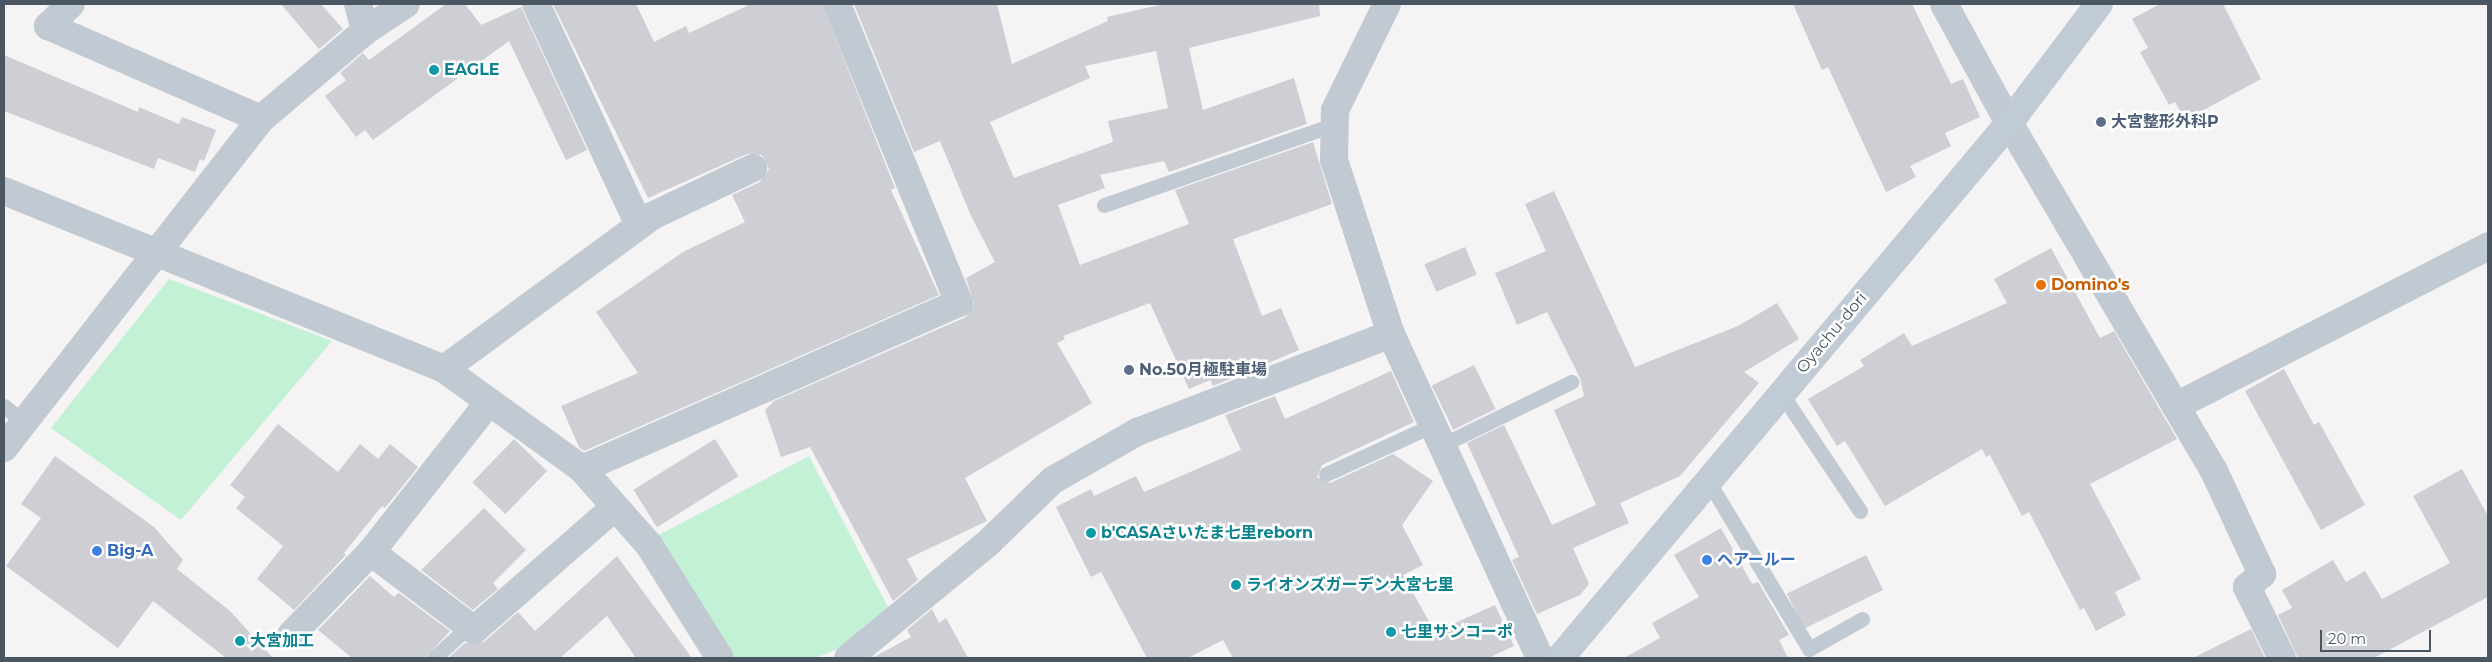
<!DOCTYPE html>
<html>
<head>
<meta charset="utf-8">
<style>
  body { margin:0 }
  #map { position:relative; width:2492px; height:662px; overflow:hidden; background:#f5f3f3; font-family:Montserrat,"Noto Sans JP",sans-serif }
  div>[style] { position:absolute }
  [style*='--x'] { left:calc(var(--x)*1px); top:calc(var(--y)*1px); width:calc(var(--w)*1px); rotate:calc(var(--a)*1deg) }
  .green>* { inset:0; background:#c3f1d5 }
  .building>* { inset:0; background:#cdcfd5; transform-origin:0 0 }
  .lane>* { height:15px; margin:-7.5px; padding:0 7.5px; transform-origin:7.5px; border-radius:7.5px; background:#c1cad2 }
  .street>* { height:28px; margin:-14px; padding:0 14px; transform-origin:14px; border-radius:14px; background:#c1cad2 }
  .secondary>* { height:28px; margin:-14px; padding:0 14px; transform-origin:14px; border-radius:14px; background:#c1cbd6 }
  .dots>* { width:14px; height:14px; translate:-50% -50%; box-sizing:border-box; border:2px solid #fff; border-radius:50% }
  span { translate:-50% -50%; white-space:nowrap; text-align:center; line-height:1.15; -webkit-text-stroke:5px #fff; paint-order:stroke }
  .culture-label { font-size:16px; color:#0d838f; font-weight:700 }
  .left { translate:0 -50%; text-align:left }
  .service-label { font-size:16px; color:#4e5e75; font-weight:700 }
  .food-label { font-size:16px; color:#c56008; font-weight:700 }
  .street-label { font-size:16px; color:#4a5661 }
  .shop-label { font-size:16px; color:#366cbe; font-weight:700 }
  .frame { position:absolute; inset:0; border:5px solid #4a5661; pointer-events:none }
  .scale { position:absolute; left:2320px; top:630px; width:111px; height:22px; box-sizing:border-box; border:2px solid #4a5661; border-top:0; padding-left:6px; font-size:15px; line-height:18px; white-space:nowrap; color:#4a5661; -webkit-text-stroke:4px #fff; paint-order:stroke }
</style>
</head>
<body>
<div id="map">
  <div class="green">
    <i style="clip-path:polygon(169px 279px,332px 341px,181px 520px,51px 428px)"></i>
    <i style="clip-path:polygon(809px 456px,891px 613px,852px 643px,815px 658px,732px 658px,657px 536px)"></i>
  </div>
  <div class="building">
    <i style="clip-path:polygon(281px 4px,321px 4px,343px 29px,319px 49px)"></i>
    <i style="clip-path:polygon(446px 4px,465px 4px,481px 25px,521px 7px,587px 150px,566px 160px,509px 41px,373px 140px,365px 130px,356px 137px,325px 96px,346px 80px,340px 73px,363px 53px,369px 60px)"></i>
    <i style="clip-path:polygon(553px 4px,636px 4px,654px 42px,686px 26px,689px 33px,751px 4px,822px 4px,895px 188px,891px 190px,939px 295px,584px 451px,579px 447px,561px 406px,638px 373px,596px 312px,683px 252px,745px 222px,732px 195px,760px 182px,769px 169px,762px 155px,747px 154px,648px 198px)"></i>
    <i style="clip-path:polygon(evenodd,854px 4px,997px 4px,1012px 64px,1108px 21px,1107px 17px,1164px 4px,1319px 4px,1320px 16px,1189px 48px,1203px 110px,1294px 78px,1307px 124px,1169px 172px,1164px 161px,1100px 175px,1105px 188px,1058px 205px,1080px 265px,1189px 224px,1175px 190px,1313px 142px,1332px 204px,1233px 239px,1262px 316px,1281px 308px,1299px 350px,1213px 386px,1210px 380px,1189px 389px,1150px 303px,1063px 336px,1065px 339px,1057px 343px,1092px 403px,965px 478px,987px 521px,907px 559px,918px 580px,893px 601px,810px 447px,781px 457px,765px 410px,774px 401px,966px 317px,974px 304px,966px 278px,995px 262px,971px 216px,940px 141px,914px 152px,854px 4px,1156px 51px,1168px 108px,1108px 121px,1113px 142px,1014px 178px,990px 122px,1090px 78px,1085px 66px,1156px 51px)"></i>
    <i style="clip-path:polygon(1793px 4px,1912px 4px,1951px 84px,1963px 79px,1980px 117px,1945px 133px,1951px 146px,1910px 166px,1916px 177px,1886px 192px,1828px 67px,1822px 70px)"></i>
    <i style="clip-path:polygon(2160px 4px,2223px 4px,2261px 79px,2185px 120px,2175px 102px,2169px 105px,2140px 52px,2148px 48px,2132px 19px)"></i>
    <i style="clip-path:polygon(4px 55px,138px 112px,139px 107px,179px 124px,182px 117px,216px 130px,204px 161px,200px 159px,195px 172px,158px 158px,154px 169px,4px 111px)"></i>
    <i style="clip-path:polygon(1554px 191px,1635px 367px,1738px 326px,1777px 303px,1799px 339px,1744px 372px,1759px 383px,1680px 476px,1620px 503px,1629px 523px,1573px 548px,1589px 584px,1580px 595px,1537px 614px,1512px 560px,1519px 557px,1467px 443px,1504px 425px,1552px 525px,1596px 505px,1554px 410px,1584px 396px,1580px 378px,1547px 312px,1517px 325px,1495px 273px,1546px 251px,1525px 204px)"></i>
    <i style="left:1465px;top:247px;width:30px;height:44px;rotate:67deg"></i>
    <i style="clip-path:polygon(2051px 248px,2100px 338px,2114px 331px,2177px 439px,2090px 484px,2141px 579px,2115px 592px,2126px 615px,2096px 631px,2084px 608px,2080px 610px,2029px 512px,2022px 516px,1990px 455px,1986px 457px,1982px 449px,1885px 506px,1845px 441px,1837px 446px,1808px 399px,1864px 366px,1860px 360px,1904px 333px,1912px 346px,2007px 303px,1994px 279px)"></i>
    <i style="left:1474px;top:365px;width:49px;height:47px;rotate:64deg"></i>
    <i style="clip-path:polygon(2284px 369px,2314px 425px,2319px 422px,2365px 505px,2321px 530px,2245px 391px)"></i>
    <i style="clip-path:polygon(1391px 371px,1414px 422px,1322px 465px,1317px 477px,1330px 483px,1393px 454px,1433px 481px,1402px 525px,1423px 565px,1403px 575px,1435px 632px,1495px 605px,1514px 646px,1488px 658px,1233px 658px,1223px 640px,1188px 658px,1147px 658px,1101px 572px,1091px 577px,1056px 507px,1091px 489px,1094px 496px,1136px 476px,1144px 492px,1241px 450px,1225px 415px,1275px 396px,1285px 419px)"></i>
    <i style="clip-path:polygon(278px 424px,338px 472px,360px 444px,378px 459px,390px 444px,418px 467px,385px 508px,382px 506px,344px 553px,346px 555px,294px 610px,257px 579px,283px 546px,236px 508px,245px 497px,230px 485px)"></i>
    <i style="left:514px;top:439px;width:46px;height:60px;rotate:44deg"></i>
    <i style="left:715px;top:439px;width:44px;height:96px;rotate:58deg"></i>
    <i style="clip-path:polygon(55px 456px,154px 527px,183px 560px,177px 569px,230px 611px,273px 658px,226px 658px,153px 601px,118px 648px,6px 566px,41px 518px,21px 504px)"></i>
    <i style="clip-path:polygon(2462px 469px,2488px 516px,2488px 597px,2374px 658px,2298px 658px,2278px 615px,2292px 608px,2282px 590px,2333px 560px,2346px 582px,2365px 571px,2382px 599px,2450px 563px,2413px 496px)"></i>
    <i style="clip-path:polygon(484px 508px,526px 550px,493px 583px,498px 589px,473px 610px,421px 570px)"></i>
    <i style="clip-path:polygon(1721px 528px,1752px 584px,1758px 582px,1789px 635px,1779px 640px,1788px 658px,1624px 658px,1660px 638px,1652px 623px,1699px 597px,1674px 555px)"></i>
    <i style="left:1866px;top:555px;width:39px;height:88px;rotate:64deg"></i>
    <i style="clip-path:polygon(617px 556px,692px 658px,636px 658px,607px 616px,560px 658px,448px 658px,465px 643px,484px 642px,518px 612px,535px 631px)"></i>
    <i style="clip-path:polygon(370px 576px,394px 597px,399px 593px,450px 631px,425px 658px,352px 658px,318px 630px)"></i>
    <i style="clip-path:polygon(932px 609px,939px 623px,946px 618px,968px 658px,872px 658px,911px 637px,907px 630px)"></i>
    <i style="clip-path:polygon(2251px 629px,2265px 658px,2193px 658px)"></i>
  </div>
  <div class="lane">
    <i style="--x:1104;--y:205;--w:245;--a:-19.3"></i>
    <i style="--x:1781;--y:393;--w:142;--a:56.2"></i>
    <i style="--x:4;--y:406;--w:26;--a:39"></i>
    <i style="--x:1442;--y:445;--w:144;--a:-26"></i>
    <i style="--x:1326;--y:474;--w:118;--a:-24.6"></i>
    <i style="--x:1707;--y:479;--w:198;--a:59"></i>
    <i style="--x:1809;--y:649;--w:61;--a:-29.5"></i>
    <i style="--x:434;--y:658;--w:47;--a:-42.4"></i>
  </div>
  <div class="street">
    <i style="--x:71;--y:4;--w:32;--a:136"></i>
    <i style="--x:48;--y:26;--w:232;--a:23.6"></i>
    <i style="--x:358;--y:4;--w:28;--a:75"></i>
    <i style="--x:536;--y:4;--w:244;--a:65"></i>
    <i style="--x:1387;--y:4;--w:118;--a:116.1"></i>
    <i style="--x:1335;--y:110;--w:50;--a:91.1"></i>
    <i style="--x:1334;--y:160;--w:183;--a:71.9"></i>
    <i style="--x:1391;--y:334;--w:357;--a:65.3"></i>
    <i style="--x:1944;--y:4;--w:136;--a:61.4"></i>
    <i style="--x:2009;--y:123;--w:404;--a:59.5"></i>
    <i style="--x:2214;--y:471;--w:114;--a:65"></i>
    <i style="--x:2262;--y:574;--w:20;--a:139"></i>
    <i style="--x:2247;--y:587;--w:79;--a:63.8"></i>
    <i style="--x:4;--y:191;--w:475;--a:22"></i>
    <i style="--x:444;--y:369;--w:170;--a:35.9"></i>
    <i style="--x:582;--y:469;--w:101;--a:48.6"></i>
    <i style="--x:649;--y:545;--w:133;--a:57.9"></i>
    <i style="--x:444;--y:369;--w:258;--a:-36.3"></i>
    <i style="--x:652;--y:216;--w:112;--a:-25.4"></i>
    <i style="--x:2176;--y:406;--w:351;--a:-27.1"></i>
    <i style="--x:4;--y:448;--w:417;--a:-52"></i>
    <i style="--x:261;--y:119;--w:136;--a:-40.2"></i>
    <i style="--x:365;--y:31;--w:49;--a:-33.4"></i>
    <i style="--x:582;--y:469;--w:412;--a:-23.8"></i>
    <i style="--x:959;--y:303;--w:323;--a:-112.2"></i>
    <i style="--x:371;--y:552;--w:129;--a:37.1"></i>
    <i style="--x:474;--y:630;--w:187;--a:-41.1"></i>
    <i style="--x:291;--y:635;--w:115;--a:-46.1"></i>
    <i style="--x:371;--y:552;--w:191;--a:-51.8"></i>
    <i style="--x:848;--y:658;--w:183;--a:-39.4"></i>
    <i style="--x:989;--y:542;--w:89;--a:-44.1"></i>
    <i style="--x:1053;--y:480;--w:97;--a:-29.7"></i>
    <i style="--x:1137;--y:432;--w:272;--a:-21.1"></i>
  </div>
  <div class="secondary">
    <i style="--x:1560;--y:658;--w:698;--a:-49.99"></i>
    <i style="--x:2009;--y:123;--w:149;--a:-52.9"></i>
  </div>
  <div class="dots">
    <i style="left:434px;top:70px;background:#0f9aa8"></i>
    <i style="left:2101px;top:122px;background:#5c6f8a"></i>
    <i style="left:2041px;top:285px;background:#e8710a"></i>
    <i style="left:1129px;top:370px;background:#5c6f8a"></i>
    <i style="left:1091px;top:533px;background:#0f9aa8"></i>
    <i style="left:97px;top:551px;background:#3f7fe0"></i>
    <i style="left:1707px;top:560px;background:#3f7fe0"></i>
    <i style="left:1236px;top:585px;background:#0f9aa8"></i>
    <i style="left:1391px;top:632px;background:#0f9aa8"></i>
    <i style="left:240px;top:641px;background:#0f9aa8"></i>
  </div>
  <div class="culture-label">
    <span class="left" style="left:444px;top:70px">EAGLE</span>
    <span class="left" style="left:1101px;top:533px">b'CASAさいたま七里reborn</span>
    <span class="left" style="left:1246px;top:585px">ライオンズガーデン大宮七里</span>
    <span class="left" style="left:1401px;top:632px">七里サンコーポ</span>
    <span class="left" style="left:250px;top:641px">大宮加工</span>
  </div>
  <div class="service-label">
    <span class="left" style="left:2111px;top:122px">大宮整形外科P</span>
    <span class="left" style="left:1139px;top:370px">No.50月極駐車場</span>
  </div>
  <div class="food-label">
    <span class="left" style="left:2051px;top:285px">Domino's</span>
  </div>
  <div class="street-label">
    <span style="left:1832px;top:333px;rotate:-50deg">Oyachu-dori</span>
  </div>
  <div class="shop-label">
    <span class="left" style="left:107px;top:551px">Big-A</span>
    <span class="left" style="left:1717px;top:560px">ヘアールー</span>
  </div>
  <div class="frame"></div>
  <div class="scale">20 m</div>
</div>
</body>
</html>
